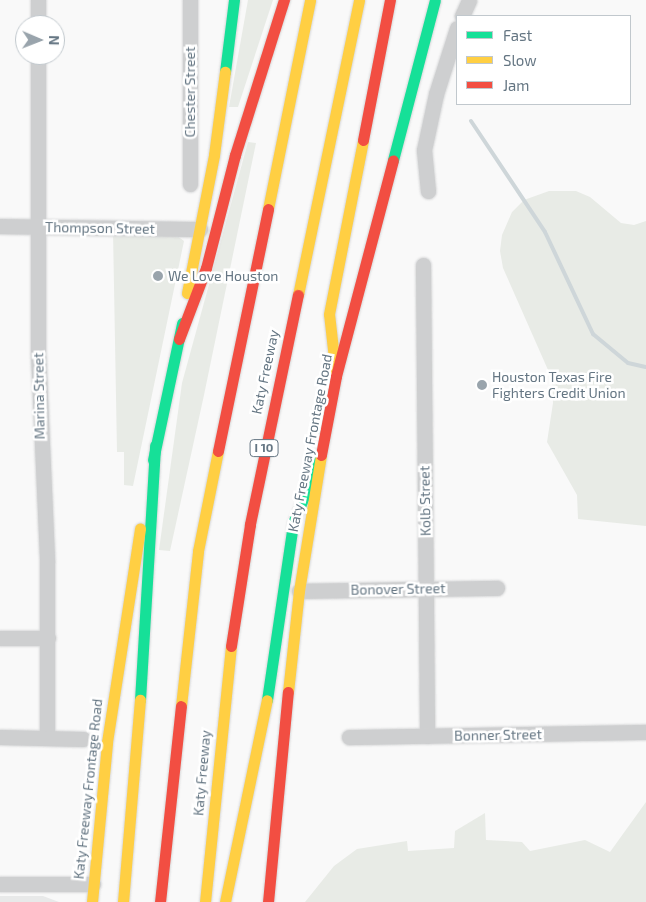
<!DOCTYPE html>
<html>
<head>
<meta charset="utf-8">
<style>
  body { margin:0 }
  #map { position:relative; width:646px; height:902px; overflow:hidden; background:#f9f9f9; font-family:"Exo 2",sans-serif }
  div>[style] { position:absolute }
  [style*='--x'] { left:calc(var(--x)*1px); top:calc(var(--y)*1px); width:calc(var(--w)*1px); rotate:calc(var(--a)*1deg) }
  .built>* { inset:0; background:#e8e9e9 }
  .green>* { inset:0; background:#e8ebe6 }
  .stream>* { height:4px; margin:-2px; padding:0 2px; transform-origin:2px; border-radius:2px; background:#ced6d9 }
  .roads { filter:drop-shadow(0 0 1px #d5d6d7) drop-shadow(0 0 1px #d5d6d7) }
  .street>* { height:15px; margin:-7.5px; padding:0 7.5px; transform-origin:7.5px; border-radius:7.5px; background:#cecfd0 }
  .fast>* { height:11px; margin:-5.5px; padding:0 5.5px; transform-origin:5.5px; border-radius:5.5px; background:#16e098 }
  .slow>* { height:11px; margin:-5.5px; padding:0 5.5px; transform-origin:5.5px; border-radius:5.5px; background:#ffcf43 }
  .jam>* { height:11px; margin:-5.5px; padding:0 5.5px; transform-origin:5.5px; border-radius:5.5px; background:#f24e42 }
  .dots>* { width:14px; height:14px; translate:-50% -50%; box-sizing:border-box; border:2px solid #fff; border-radius:50% }
  span { translate:-50% -50%; white-space:nowrap; text-align:center; line-height:1.15; -webkit-text-stroke:5px #fff; paint-order:stroke }
  .shield-label span { padding:1px 4px; background:#fff; border:1px solid; border-radius:4px; -webkit-text-stroke-width:0 }
  .shield-label { font-size:12px; color:#657683; font-weight:700 }
  .street-label { font-size:14px; color:#657683 }
  .poi-label { font-size:14px; color:#657683 }
  .left { translate:0 -50%; text-align:left }
  .legend { position:absolute; left:456px; top:15px; width:175px; height:90px; box-sizing:border-box; background:#fff; border:1px solid #c1c8cd; margin:0; padding:6px 9px; list-style:none; font-size:15px; color:#657683 }
  .legend li { display:flex; align-items:center; gap:10px; height:25px }
  .legend b { width:25px; border:1px solid #c1c8cd }
  .north { position:absolute; left:15px; top:15px; width:50px; height:50px; box-sizing:border-box; background:#fff; border:1px solid #c1c8cd; border-radius:50%; rotate:91deg; font-size:14px; font-weight:700; line-height:20px; text-align:center; color:#657683 }
  .north::after { content:''; display:block; margin:auto; width:18px; height:22px; background:#99a4ac; clip-path:polygon(50% 0,100% 100%,50% 72%,0 100%) }
</style>
</head>
<body>
<div id="map">
  <div class="built">
    <i style="clip-path:polygon(0 896px,43px 896px,59px 902px,0 902px)"></i>
  </div>
  <div class="green">
    <i style="clip-path:polygon(248px 0,273px 0,238px 107px,229px 107px)"></i>
    <i style="clip-path:polygon(248px 142px,256px 143px,204px 395px,170px 551px,159px 550px,182px 383px)"></i>
    <i style="clip-path:polygon(549px 191px,576px 191px,590px 197px,621px 223px,634px 225px,646px 221px,646px 526px,578px 519px,577px 495px,547px 442px,553px 403px,552px 379px,503px 268px,500px 251px,502px 235px,512px 212px,524px 200px)"></i>
    <i style="clip-path:polygon(113px 231px,176px 235px,184px 241px,133px 486px,124px 485px,124px 452px,117px 452px)"></i>
    <i style="clip-path:polygon(646px 802px,646px 902px,305px 902px,334px 866px,357px 849px,407px 841px,408px 851px,454px 848px,455px 831px,485px 813px,486px 840px,522px 842px,530px 851px,585px 840px,610px 852px)"></i>
  </div>
  <div class="stream">
    <i style="--x:471;--y:121;--w:133;--a:56.3"></i>
    <i style="--x:545;--y:232;--w:113;--a:64.8"></i>
    <i style="--x:593;--y:334;--w:45;--a:39.6"></i>
    <i style="--x:628;--y:363;--w:18;--a:13"></i>
  </div>
  <div class="roads">
    <div class="street">
      <i style="--x:462;--y:16;--w:17;--a:-66"></i>
      <i style="--x:38;--y:25;--w:25;--a:-90"></i>
      <i style="--x:38;--y:55;--w:297;--a:90"></i>
      <i style="--x:38;--y:352;--w:210;--a:87.5"></i>
      <i style="--x:47;--y:562;--w:175;--a:90"></i>
      <i style="--x:190;--y:184;--w:184;--a:-90"></i>
      <i style="--x:428;--y:191;--w:41;--a:-95.6"></i>
      <i style="--x:424;--y:150;--w:57;--a:-77.9"></i>
      <i style="--x:436;--y:94;--w:69;--a:-72.3"></i>
      <i style="--x:0;--y:226;--w:200;--a:0.9"></i>
      <i style="--x:423;--y:265;--w:471;--a:89.5"></i>
      <i style="--x:299;--y:591;--w:198;--a:-0.9"></i>
      <i style="--x:0;--y:638;--w:48;--a:0"></i>
      <i style="--x:0;--y:737;--w:83;--a:1.4"></i>
      <i style="--x:349;--y:737;--w:297;--a:-1"></i>
      <i style="--x:0;--y:884;--w:93;--a:0"></i>
    </div>
    <div class="fast">
      <i style="--x:225;--y:72;--w:73;--a:-82.9"></i>
      <i style="--x:393;--y:160;--w:165;--a:-75.3"></i>
      <i style="--x:153;--y:460;--w:140;--a:-78"></i>
      <i style="--x:140;--y:700;--w:255;--a:-86.6"></i>
      <i style="--x:267;--y:700;--w:179;--a:-81.6"></i>
      <i style="--x:293;--y:523;--w:70;--a:-67.4"></i>
    </div>
    <div class="slow">
      <i style="--x:268;--y:209;--w:213;--a:-78.6"></i>
      <i style="--x:187;--y:293;--w:141;--a:-78.9"></i>
      <i style="--x:214;--y:155;--w:84;--a:-82.5"></i>
      <i style="--x:298;--y:295;--w:301;--a:-78.3"></i>
      <i style="--x:336;--y:376;--w:62;--a:-96.4"></i>
      <i style="--x:329;--y:314;--w:177;--a:-78.9"></i>
      <i style="--x:288;--y:692;--w:102;--a:-83.8"></i>
      <i style="--x:299;--y:591;--w:138;--a:-80.8"></i>
      <i style="--x:181;--y:706;--w:156;--a:-83.7"></i>
      <i style="--x:198;--y:551;--w:102;--a:-78.7"></i>
      <i style="--x:92;--y:902;--w:161;--a:-84.6"></i>
      <i style="--x:107;--y:742;--w:216;--a:-81.2"></i>
      <i style="--x:123;--y:902;--w:203;--a:-85.2"></i>
      <i style="--x:205;--y:902;--w:257;--a:-84.2"></i>
      <i style="--x:225;--y:902;--w:206;--a:-78.3"></i>
    </div>
    <div class="jam">
      <i style="--x:363;--y:140;--w:143;--a:-79.1"></i>
      <i style="--x:179;--y:339;--w:76;--a:-69.2"></i>
      <i style="--x:206;--y:268;--w:117;--a:-75.6"></i>
      <i style="--x:235;--y:155;--w:163;--a:-72.5"></i>
      <i style="--x:218;--y:451;--w:247;--a:-78.3"></i>
      <i style="--x:321;--y:455;--w:80;--a:-79.2"></i>
      <i style="--x:336;--y:376;--w:223;--a:-75.2"></i>
      <i style="--x:231;--y:646;--w:123;--a:-81.1"></i>
      <i style="--x:250;--y:524;--w:234;--a:-78.2"></i>
      <i style="--x:160;--y:902;--w:197;--a:-83.9"></i>
      <i style="--x:268;--y:902;--w:211;--a:-84.6"></i>
    </div>
  </div>
  <div class="dots">
    <i style="left:158px;top:276px;background:#99a4ac"></i>
    <i style="left:482px;top:385px;background:#99a4ac"></i>
  </div>
  <div class="shield-label">
    <span style="left:264px;top:448px">I 10</span>
  </div>
  <div class="street-label">
    <span style="left:190px;top:92px;rotate:-90deg">Chester Street</span>
    <span style="left:100px;top:228px;rotate:1deg">Thompson Street</span>
    <span style="left:265px;top:372px;rotate:-78deg">Katy Freeway</span>
    <span style="left:39px;top:396px;rotate:-91deg">Marina Street</span>
    <span style="left:310px;top:443px;rotate:-79deg">Katy Freeway Frontage Road</span>
    <span style="left:425px;top:501px;rotate:-91deg">Kolb Street</span>
    <span style="left:398px;top:589px;rotate:-1deg">Bonover Street</span>
    <span style="left:498px;top:735px;rotate:-1deg">Bonner Street</span>
    <span style="left:202px;top:773px;rotate:-85deg">Katy Freeway</span>
    <span style="left:88px;top:789px;rotate:-84deg">Katy Freeway Frontage Road</span>
  </div>
  <div class="poi-label">
    <span class="left" style="left:168px;top:276px">We Love Houston</span>
    <span class="left" style="left:492px;top:385px">Houston Texas Fire<br>Fighters Credit Union</span>
  </div>
  <ul class="legend">
  <li><b style="height:6px;background:#16e098"></b>Fast</li>
  <li><b style="height:6px;background:#ffcf43"></b>Slow</li>
  <li><b style="height:6px;background:#f24e42"></b>Jam</li>
  </ul>
  <div class="north">N</div>
</div>
</body>
</html>
